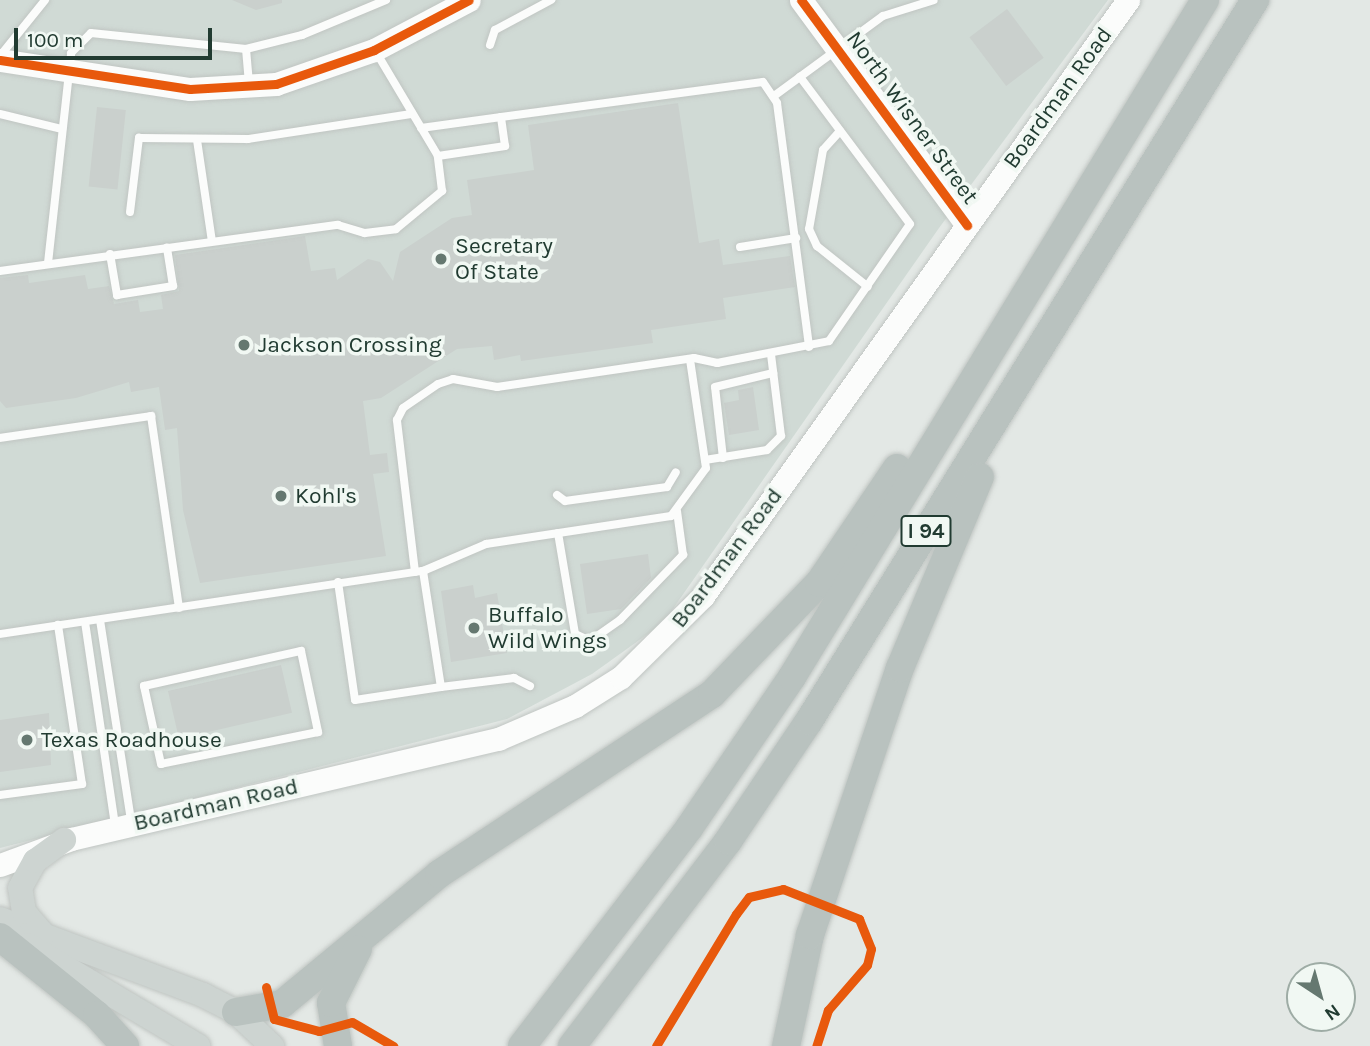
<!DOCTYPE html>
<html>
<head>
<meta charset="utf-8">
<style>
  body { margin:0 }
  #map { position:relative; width:1370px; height:1046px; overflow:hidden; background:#e3e8e5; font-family:Karla,sans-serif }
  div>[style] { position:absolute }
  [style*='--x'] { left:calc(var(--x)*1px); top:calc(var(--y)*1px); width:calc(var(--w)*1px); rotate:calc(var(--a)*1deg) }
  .built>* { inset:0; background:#d0dad5 }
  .building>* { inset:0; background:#cad0cd; transform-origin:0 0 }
  .roads { filter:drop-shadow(0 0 2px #c0c5c2) drop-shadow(0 0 2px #c0c5c2) }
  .lane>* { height:8px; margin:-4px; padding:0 4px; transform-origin:4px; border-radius:4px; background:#fbfcfb }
  .secondary>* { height:23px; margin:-11.5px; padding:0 11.5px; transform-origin:11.5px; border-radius:11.5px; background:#fbfcfb }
  .primary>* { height:24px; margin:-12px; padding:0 12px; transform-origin:12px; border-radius:12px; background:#cdd4d1 }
  .highway>* { height:28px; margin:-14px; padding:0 14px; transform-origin:14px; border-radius:14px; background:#b9c2bf }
  .cycleway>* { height:9px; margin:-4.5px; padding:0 4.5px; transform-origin:4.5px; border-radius:4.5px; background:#e8590c }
  .dots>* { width:19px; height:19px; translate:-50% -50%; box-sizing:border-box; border:4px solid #f1f8f3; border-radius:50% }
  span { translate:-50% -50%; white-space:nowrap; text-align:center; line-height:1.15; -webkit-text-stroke:7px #f1f8f3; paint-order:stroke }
  .shield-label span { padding:2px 5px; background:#f1f8f3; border:2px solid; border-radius:5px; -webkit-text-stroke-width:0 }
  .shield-label { font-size:21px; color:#213b31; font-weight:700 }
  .street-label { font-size:23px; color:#213b31 }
  .poi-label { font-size:23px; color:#213b31 }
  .left { translate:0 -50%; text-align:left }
  .north { position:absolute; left:1286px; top:962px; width:70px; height:70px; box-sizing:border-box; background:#f1f8f3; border:2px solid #9eaca5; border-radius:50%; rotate:144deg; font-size:19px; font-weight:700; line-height:28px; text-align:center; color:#213b31 }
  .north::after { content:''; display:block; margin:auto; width:24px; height:32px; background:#657870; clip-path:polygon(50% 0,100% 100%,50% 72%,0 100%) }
  .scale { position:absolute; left:14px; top:28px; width:198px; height:32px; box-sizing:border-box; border:4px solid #213b31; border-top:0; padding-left:9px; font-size:21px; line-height:24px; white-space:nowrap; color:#213b31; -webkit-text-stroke:5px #f1f8f3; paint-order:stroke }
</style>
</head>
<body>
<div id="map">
  <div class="built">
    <i style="clip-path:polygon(0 0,1108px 0,939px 228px,663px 623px,592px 674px,507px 719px,0 848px)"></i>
  </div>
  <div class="building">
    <i style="clip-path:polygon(232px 0,282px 0,282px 3px,256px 10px)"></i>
    <i style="left:1007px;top:9px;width:61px;height:47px;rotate:53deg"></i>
    <i style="clip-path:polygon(678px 103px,699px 243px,719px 239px,723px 265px,790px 256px,795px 287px,723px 298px,726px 319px,651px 330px,653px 343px,521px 361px,520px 355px,494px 360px,492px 346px,457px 349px,381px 398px,363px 401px,370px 455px,387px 453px,389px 472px,373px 474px,386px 556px,200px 583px,183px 510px,177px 428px,165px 430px,159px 387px,131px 392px,129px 382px,76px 398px,6px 408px,0 401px,0 278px,28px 275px,29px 283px,85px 275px,88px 289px,109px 286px,114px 304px,138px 300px,140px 312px,163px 309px,161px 295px,179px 291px,175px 255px,305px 236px,311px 271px,335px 268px,337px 280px,368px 259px,380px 262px,393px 281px,400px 252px,452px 218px,472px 215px,467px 180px,534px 170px,528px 125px)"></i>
    <i style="left:97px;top:107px;width:29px;height:80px;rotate:6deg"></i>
    <i style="clip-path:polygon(753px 387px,759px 430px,729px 435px,724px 403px,739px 400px,738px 390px)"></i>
    <i style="clip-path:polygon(648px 554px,651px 578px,621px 609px,587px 614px,580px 564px)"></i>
    <i style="clip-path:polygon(473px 585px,475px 598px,497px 593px,507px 653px,451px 662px,441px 591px)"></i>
    <i style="left:281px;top:665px;width:49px;height:116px;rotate:77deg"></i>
    <i style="clip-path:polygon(49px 713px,51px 765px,0 772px,0 720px)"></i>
  </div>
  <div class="roads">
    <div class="lane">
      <i style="--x:490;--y:45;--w:16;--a:-72"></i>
      <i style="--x:495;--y:30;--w:64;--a:-28.2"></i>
      <i style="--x:246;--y:49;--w:35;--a:85"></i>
      <i style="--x:0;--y:56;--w:72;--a:-51.2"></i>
      <i style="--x:774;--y:96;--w:135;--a:-36.3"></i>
      <i style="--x:883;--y:16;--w:53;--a:-17.4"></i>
      <i style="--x:0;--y:114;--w:64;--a:13.6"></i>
      <i style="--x:421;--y:128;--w:81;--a:-7.8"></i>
      <i style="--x:840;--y:131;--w:25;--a:132"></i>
      <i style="--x:823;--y:150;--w:80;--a:100"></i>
      <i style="--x:809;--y:229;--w:19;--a:65"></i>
      <i style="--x:817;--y:246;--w:65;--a:38.8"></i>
      <i style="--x:197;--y:140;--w:102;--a:81.6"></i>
      <i style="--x:438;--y:156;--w:68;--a:-8.5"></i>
      <i style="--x:505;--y:146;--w:29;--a:-98"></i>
      <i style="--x:501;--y:117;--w:264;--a:-7.6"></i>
      <i style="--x:763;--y:82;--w:25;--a:56"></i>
      <i style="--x:777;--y:103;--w:246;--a:82.5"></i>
      <i style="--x:130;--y:212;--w:75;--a:-83.1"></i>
      <i style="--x:139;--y:138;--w:109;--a:0.5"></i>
      <i style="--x:248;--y:139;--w:166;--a:-8.7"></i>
      <i style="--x:740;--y:247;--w:57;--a:-9.1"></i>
      <i style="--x:110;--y:254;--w:42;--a:80.3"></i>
      <i style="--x:117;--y:295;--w:57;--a:-9.1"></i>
      <i style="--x:173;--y:286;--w:39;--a:-99"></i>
      <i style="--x:48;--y:263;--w:211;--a:-83.7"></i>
      <i style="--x:71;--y:53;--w:28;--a:-45"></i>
      <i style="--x:91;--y:33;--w:156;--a:5.9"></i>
      <i style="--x:246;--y:49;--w:58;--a:-14"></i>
      <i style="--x:302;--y:35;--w:91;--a:-22.6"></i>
      <i style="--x:0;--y:271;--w:341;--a:-7.8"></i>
      <i style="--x:338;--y:225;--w:28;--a:17"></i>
      <i style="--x:365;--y:233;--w:31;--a:-7"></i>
      <i style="--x:396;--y:229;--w:60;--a:-39.6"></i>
      <i style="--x:442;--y:191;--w:35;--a:-97"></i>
      <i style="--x:438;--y:156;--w:121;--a:-120.8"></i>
      <i style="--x:0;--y:438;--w:153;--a:-8.3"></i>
      <i style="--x:151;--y:416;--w:194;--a:81.7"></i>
      <i style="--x:723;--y:458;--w:71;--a:-96.4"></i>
      <i style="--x:715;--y:387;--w:60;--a:-13.6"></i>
      <i style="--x:705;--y:460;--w:63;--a:-9.2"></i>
      <i style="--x:767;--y:450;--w:20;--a:-45"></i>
      <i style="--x:781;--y:436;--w:82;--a:-97"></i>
      <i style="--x:557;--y:495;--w:10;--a:37"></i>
      <i style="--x:565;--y:501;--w:103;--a:-7.8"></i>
      <i style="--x:667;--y:487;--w:17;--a:-59"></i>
      <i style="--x:558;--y:533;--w:102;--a:80.4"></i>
      <i style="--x:575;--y:634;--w:17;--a:25"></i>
      <i style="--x:590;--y:641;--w:37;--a:-35"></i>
      <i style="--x:620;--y:620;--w:91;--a:-45.9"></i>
      <i style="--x:683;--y:555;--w:44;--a:-97.8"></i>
      <i style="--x:423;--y:571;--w:117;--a:81.2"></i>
      <i style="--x:441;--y:687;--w:74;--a:-7"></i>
      <i style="--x:514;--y:678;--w:18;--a:27"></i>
      <i style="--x:415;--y:572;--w:153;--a:-96.8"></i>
      <i style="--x:397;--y:420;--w:13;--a:-63"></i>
      <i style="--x:403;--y:408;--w:42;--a:-34.4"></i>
      <i style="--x:438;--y:384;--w:16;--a:-18"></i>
      <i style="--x:453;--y:379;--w:45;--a:10.3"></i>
      <i style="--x:497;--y:387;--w:199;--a:-8.4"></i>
      <i style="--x:694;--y:358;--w:24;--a:12"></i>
      <i style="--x:717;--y:363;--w:114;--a:-11.1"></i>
      <i style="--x:829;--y:341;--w:142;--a:-55.3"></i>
      <i style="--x:910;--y:224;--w:184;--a:-126.8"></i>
      <i style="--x:338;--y:582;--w:119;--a:81.8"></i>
      <i style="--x:355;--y:700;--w:87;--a:-8.6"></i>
      <i style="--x:100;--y:620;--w:203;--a:81.2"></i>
      <i style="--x:85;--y:622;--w:206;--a:81.6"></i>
      <i style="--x:0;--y:634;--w:428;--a:-8.5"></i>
      <i style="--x:423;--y:571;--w:69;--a:-23.2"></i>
      <i style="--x:486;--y:544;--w:187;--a:-8.6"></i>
      <i style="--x:671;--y:516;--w:59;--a:-53.9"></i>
      <i style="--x:706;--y:468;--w:110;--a:-98.4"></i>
      <i style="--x:301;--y:651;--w:83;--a:78.1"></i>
      <i style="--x:318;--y:732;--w:160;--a:168.5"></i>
      <i style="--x:161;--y:764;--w:80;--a:-102.3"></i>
      <i style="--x:144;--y:686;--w:161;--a:-12.6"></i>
      <i style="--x:0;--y:795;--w:83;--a:-7.6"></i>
      <i style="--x:82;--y:784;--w:161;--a:-98.6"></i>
    </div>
    <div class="secondary">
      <i style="--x:801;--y:0;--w:280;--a:53.6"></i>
      <i style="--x:0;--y:60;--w:192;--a:8.7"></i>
      <i style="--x:190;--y:89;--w:86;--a:-3.3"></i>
      <i style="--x:276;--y:84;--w:104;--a:-19.1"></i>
      <i style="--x:374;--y:50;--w:107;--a:-27.8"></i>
      <i style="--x:0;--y:865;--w:76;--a:-20.1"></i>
      <i style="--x:71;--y:839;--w:439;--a:-13.2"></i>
      <i style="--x:498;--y:739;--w:84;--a:-23.2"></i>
      <i style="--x:575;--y:706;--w:54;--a:-32.2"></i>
      <i style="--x:621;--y:677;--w:115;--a:-44.6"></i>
      <i style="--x:703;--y:596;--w:732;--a:-54.51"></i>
    </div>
    <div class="primary">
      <i style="--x:0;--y:919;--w:217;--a:20.5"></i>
      <i style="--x:203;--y:995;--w:37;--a:27"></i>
      <i style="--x:236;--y:1012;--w:50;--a:43.4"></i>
      <i style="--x:43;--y:934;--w:29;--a:-131"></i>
      <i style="--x:24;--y:912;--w:24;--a:-99"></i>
      <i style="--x:20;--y:888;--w:31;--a:-61"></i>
      <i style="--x:35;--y:861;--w:36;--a:-36"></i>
      <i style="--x:28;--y:945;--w:198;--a:30.7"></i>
    </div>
    <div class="highway">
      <i style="--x:0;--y:937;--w:124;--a:38.8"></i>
      <i style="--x:97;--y:1015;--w:42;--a:47.9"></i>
      <i style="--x:236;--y:1012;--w:47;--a:-9.9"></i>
      <i style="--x:282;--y:1004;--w:204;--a:-39.6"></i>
      <i style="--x:439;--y:874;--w:327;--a:-33.4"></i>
      <i style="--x:712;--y:694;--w:154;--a:-46.1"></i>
      <i style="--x:819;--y:583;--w:139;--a:-55.9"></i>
      <i style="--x:338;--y:1046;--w:44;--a:-99.2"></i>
      <i style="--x:331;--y:1003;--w:60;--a:-63.4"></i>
      <i style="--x:522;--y:1046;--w:275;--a:-52.5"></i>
      <i style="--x:689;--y:828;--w:183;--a:-55.7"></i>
      <i style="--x:792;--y:677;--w:793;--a:-58.61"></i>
      <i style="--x:572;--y:1046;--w:258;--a:-52.7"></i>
      <i style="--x:728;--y:841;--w:145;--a:-56"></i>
      <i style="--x:809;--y:721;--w:848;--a:-58.26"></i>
      <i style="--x:786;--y:1046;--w:114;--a:-77.8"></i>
      <i style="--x:810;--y:935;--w:282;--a:-71.4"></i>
      <i style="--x:900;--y:668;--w:207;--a:-67.3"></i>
    </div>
  </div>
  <div class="cycleway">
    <i style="--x:801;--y:0;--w:280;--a:53.6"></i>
    <i style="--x:0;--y:60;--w:192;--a:8.7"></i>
    <i style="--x:190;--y:89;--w:86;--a:-3.3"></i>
    <i style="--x:276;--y:84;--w:104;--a:-19.1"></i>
    <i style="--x:374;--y:50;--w:107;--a:-27.8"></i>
    <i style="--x:266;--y:987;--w:33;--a:76"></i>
    <i style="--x:274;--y:1019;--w:47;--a:14.9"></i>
    <i style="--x:319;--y:1031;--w:34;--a:-15"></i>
    <i style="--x:352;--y:1022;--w:48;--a:30.3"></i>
    <i style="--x:656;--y:1046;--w:154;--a:-58.8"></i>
    <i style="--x:736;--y:914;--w:21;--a:-53"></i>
    <i style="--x:749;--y:897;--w:35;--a:-13"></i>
    <i style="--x:783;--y:889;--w:82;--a:21.5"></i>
    <i style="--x:859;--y:919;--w:32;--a:68"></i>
    <i style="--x:871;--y:949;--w:16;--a:104"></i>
    <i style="--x:867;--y:965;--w:60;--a:130.9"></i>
    <i style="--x:828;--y:1010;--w:38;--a:108"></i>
  </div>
  <div class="dots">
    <i style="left:441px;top:259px;background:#657870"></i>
    <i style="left:244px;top:345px;background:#657870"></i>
    <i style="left:281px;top:496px;background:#657870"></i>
    <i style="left:474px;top:628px;background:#657870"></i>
    <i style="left:27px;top:740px;background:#657870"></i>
  </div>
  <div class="shield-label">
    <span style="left:926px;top:531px">I 94</span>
  </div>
  <div class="street-label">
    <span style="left:1058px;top:98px;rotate:-54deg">Boardman Road</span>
    <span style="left:912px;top:118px;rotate:54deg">North Wisner Street</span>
    <span style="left:727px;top:558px;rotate:-53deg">Boardman Road</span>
    <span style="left:216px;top:805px;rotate:-13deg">Boardman Road</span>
  </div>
  <div class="poi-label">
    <span class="left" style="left:455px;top:259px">Secretary<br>Of State</span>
    <span class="left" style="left:258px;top:345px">Jackson Crossing</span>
    <span class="left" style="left:295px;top:496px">Kohl's</span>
    <span class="left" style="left:488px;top:628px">Buffalo<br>Wild Wings</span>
    <span class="left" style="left:41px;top:740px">Texas Roadhouse</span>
  </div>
  <div class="north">N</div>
  <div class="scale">100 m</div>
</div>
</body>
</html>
